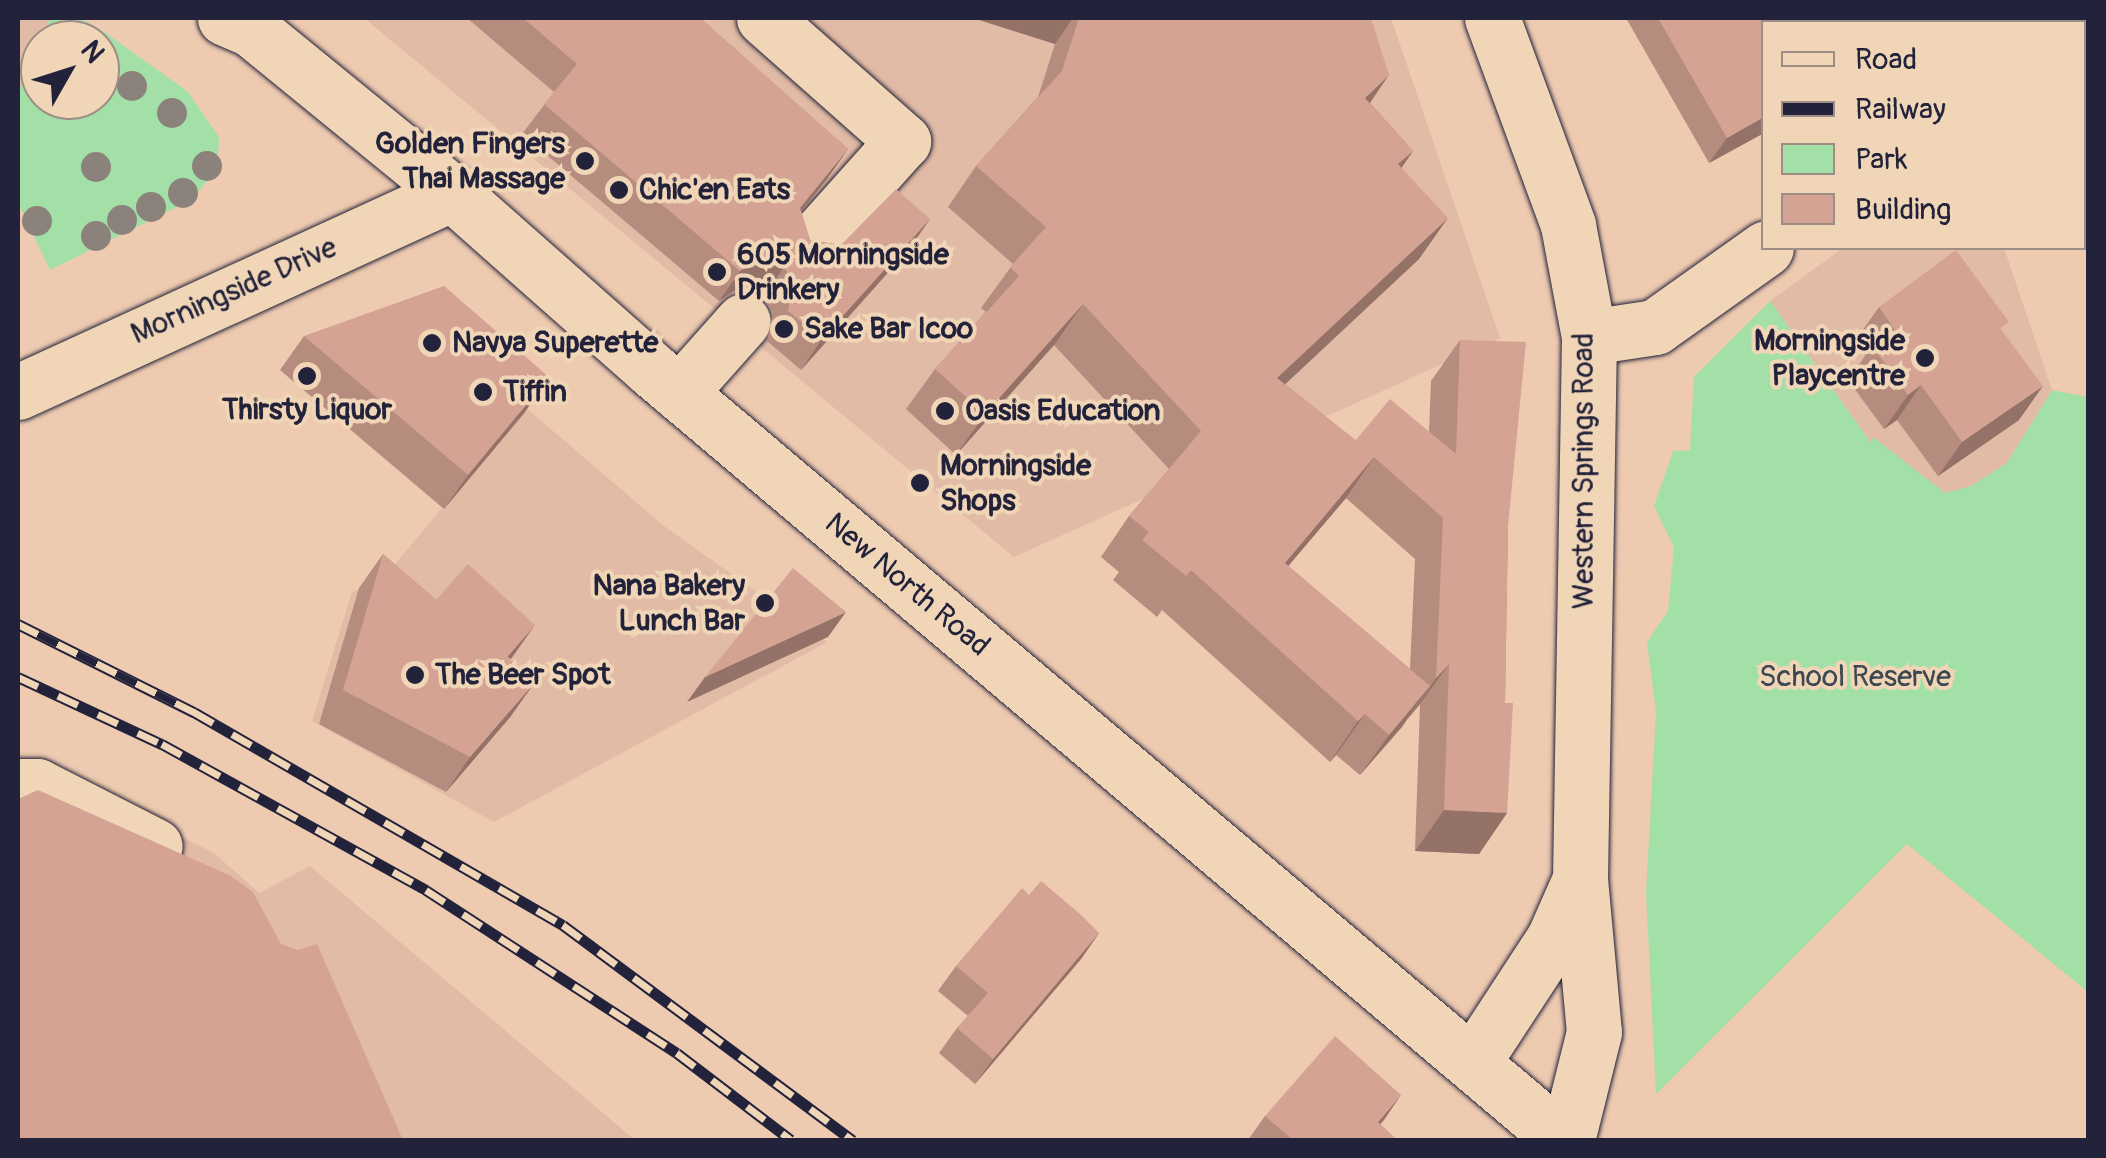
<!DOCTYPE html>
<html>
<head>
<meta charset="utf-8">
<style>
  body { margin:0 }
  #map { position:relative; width:2106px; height:1158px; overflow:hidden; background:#eecab0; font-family:Pangolin,sans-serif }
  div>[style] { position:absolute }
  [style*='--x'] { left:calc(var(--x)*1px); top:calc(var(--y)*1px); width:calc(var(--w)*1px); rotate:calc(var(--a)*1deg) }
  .built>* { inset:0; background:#e2bba6 }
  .green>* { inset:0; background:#a2e0a8 }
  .roads { filter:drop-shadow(0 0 2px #22223b) drop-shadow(0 0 2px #22223b) }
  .minor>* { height:55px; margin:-27.5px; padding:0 27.5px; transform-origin:27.5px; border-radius:27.5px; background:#f0d5b7 }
  .major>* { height:55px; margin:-27.5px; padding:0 27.5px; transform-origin:27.5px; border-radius:27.5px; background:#f0d5b7 }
  .rail>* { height:11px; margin-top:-5.5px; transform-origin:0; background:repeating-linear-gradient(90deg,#f0d5b7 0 22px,#22223b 0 44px); box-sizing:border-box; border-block:2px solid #22223b }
  .trees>* { width:30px; height:30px; margin:-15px; border-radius:50%; background:#8c827c }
  .wall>* { inset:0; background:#b68c7f }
  .shaded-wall>* { inset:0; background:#947268 }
  .building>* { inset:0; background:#d4a394 }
  .dots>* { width:28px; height:28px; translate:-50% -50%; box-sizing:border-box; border:5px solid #f0d5b7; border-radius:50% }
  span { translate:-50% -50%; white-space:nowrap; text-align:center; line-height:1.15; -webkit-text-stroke:8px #f0d5b7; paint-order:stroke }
  .poi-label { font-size:30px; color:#22223b; font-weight:700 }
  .right { translate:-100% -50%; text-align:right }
  .left { translate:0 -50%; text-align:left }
  .street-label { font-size:30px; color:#22223b }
  .park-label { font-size:30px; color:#3c4851 }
  .frame { position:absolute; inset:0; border:20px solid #22223b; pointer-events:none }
  .legend { position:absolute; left:1761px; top:20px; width:325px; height:230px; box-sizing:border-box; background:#f0d5b7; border:2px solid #9e8d85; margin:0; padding:12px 18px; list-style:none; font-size:30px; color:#22223b }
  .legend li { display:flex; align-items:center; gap:20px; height:50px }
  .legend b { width:50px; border:2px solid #9e8d85 }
  .north { position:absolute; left:20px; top:20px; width:100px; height:100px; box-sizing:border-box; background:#f0d5b7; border:2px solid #9e8d85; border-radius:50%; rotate:51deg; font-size:28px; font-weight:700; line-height:40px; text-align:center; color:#22223b }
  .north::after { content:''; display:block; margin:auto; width:35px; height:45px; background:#22223b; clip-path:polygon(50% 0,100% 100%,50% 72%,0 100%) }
</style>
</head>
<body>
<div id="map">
  <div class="built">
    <i style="clip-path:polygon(18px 18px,50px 18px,18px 93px)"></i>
    <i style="clip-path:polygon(364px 18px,1391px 18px,1500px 338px,1014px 557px)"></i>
    <i style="clip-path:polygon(1843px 248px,2004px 248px,2052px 390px,2007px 463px,1924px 517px,1770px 301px)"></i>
    <i style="clip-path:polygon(419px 316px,664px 526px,827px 642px,494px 822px,312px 721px,352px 592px,380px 582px,443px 507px,282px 372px)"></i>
    <i style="clip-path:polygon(43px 769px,214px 853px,259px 893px,310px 866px,635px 1140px,18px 1140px)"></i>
  </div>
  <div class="green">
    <i style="clip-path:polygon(50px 18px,80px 18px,103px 31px,187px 91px,219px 137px,217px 170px,191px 200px,50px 270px,18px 203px,18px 93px,40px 41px,40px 100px,100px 100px,100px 40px,41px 40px)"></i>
    <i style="clip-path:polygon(1770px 301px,1871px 443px,1873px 437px,1945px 493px,1971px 486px,2007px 463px,2052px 390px,2088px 397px,2088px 992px,1907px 844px,1656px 1094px,1646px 892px,1656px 712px,1647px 642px,1668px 611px,1674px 547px,1654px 506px,1673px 451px,1690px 450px,1694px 377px)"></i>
  </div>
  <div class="roads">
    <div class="minor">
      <i style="--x:764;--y:18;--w:186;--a:41.5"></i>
      <i style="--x:903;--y:141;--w:141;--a:131.8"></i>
      <i style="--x:1492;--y:18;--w:221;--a:69.8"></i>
      <i style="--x:1568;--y:225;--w:114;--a:79.4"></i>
      <i style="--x:1589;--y:337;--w:542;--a:90.95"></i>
      <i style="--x:1580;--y:879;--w:154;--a:84.8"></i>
      <i style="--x:1594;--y:1032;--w:111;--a:104"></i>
      <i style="--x:2052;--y:22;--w:7;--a:-34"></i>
      <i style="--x:1589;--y:337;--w:67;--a:-8.6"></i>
      <i style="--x:1655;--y:327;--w:136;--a:-35.4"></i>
      <i style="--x:679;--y:393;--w:96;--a:-48.4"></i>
      <i style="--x:18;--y:786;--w:19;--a:0"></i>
      <i style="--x:37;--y:786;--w:132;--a:27"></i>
      <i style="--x:1473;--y:1062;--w:148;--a:-56.8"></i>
      <i style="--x:1554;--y:938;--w:64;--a:-66.2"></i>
    </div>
    <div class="major">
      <i style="--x:225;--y:18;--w:28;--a:23"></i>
      <i style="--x:251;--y:29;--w:259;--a:39.2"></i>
      <i style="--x:452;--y:193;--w:267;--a:41.5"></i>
      <i style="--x:652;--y:370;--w:1193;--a:40.21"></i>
      <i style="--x:18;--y:392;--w:477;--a:-24.6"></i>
    </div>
  </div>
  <div class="rail">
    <i style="--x:18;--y:624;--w:197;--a:26.6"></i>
    <i style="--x:194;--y:712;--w:426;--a:30"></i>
    <i style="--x:563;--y:925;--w:361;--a:36.6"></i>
    <i style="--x:18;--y:677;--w:159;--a:25"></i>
    <i style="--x:162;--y:744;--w:302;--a:28.9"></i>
    <i style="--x:426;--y:890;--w:299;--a:33"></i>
    <i style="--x:677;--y:1053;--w:143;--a:37.3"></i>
  </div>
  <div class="trees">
    <i style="left:132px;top:86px"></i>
    <i style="left:172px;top:113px"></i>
    <i style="left:207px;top:166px"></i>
    <i style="left:96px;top:167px"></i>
    <i style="left:183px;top:193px"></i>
    <i style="left:151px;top:207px"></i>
    <i style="left:122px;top:220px"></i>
    <i style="left:37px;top:221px"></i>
    <i style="left:96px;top:236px"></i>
  </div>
  <div class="wall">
    <i style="clip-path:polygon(467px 18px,700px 18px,848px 149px,827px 179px,801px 211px,810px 240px,841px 245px,930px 219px,909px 249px,801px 370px,767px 341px,773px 312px,763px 297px,734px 291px,719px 301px,522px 134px,554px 92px)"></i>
    <i style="clip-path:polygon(evenodd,973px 18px,1371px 18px,1370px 103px,1413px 151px,1401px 168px,1419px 259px,1285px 384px,1355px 440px,1429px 432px,1431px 381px,1460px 340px,1508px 526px,1505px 703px,1507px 813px,1479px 854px,1415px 851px,1420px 704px,1360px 775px,1336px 755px,1330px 762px,1162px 610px,1157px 617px,1113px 580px,1119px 572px,1101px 557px,1129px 516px,1169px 469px,1054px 345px,956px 455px,906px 409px,935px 369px,986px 312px,981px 308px,1013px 264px,948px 207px,976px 166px,1038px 97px,1055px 44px,973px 18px,1346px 498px,1415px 559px,1410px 669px,1288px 566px,1346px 498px)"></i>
    <i style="clip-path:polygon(1626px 18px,1782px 18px,1764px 133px,1709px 163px)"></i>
    <i style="clip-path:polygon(1879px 307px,2002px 331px,2019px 420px,1938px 476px,1897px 420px,1884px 429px,1848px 380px,1865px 356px,1855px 341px)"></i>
    <i style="clip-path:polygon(304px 336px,525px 412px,444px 509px,280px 370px)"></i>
    <i style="clip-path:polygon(383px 554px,436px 600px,510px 660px,511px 716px,446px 792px,319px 724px,359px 588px)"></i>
    <i style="clip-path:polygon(1029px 895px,1099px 933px,1081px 959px,975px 1084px,939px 1053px,957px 1028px,968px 1016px,938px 991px,956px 966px)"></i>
    <i style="clip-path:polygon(1265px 1116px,1380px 1124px,1397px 1140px,1248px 1140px)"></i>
  </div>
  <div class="shaded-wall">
    <i style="clip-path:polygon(973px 18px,1073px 18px,1055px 44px)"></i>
    <i style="clip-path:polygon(1389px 75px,1361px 116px,1365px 98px)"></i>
    <i style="clip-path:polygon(1764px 117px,1764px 133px,1709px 163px,1727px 138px)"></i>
    <i style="clip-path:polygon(848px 149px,827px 179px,779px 239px,800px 208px)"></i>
    <i style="clip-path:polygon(1413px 151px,1385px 192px,1398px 164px)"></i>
    <i style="clip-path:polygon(1448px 218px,1419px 259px,1248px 419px,1277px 378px)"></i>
    <i style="clip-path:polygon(930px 219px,909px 249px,801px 370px,822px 339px)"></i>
    <i style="clip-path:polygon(755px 261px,784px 267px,763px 297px,734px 291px,719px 301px,740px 271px)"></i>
    <i style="clip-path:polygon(1083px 304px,1054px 345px,956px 455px,985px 414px)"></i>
    <i style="clip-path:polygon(549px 377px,525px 412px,444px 509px,468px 475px)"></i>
    <i style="clip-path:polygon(1921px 385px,1897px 420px,1884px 429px,1908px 395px)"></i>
    <i style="clip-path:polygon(2043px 386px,2019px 420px,1938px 476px,1962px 442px)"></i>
    <i style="clip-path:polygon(1374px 457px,1346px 498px,1256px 604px,1285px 563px)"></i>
    <i style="clip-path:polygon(846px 612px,828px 637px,687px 702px,705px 677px)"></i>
    <i style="clip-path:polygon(535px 625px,511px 659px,507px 657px)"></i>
    <i style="clip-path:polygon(1449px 664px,1420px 704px,1408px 719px,1436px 678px)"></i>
    <i style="clip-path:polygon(535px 682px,511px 716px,446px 792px,470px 757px)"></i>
    <i style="clip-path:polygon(1430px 686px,1402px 727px,1360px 775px,1389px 735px)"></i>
    <i style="clip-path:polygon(1365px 714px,1336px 755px,1330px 762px,1358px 721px)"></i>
    <i style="clip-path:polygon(1444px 810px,1507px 813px,1479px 854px,1415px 851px)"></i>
    <i style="clip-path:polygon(1099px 933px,1081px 959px,975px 1084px,993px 1059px)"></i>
    <i style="clip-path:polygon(1401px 1095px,1384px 1120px,1366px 1140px,1378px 1122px)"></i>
  </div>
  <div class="building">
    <i style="clip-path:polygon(523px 18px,700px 18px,848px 149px,800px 208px,810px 240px,841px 245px,896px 189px,930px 219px,822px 339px,788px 311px,794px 282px,784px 267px,755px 261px,740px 271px,544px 104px,577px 64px)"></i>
    <i style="clip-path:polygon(1079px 18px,1371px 18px,1389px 75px,1365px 98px,1413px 151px,1398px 164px,1448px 218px,1277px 378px,1363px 446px,1356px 440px,1390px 399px,1456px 454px,1460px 340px,1526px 342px,1508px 526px,1505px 703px,1513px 703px,1507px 813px,1444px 810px,1449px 664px,1436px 678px,1443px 518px,1374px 457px,1285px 563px,1430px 686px,1389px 735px,1365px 714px,1358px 721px,1191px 570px,1186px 576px,1142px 540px,1149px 532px,1129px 516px,1201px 431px,1083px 304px,985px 414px,935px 369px,1019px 276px,1010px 267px,1046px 227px,976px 166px,1062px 71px)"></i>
    <i style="clip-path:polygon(1658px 18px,1782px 18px,1784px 22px,1764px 22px,1764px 117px,1727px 138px)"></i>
    <i style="clip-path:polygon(1956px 250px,2009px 322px,2000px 328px,2043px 386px,1962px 442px,1921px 385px,1908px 395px,1872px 346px,1895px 330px,1879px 307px)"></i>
    <i style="clip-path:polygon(444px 286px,549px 377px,468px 475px,304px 336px)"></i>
    <i style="clip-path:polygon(383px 554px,436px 600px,468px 564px,535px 625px,507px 657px,535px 682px,470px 757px,343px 690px)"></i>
    <i style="clip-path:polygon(793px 568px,846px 612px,705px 677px)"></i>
    <i style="clip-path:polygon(38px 790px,231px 876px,253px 892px,281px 944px,298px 950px,317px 944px,403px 1140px,18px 1140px,18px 799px)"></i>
    <i style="clip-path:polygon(1041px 881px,1080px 914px,1099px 933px,993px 1059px,957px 1028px,988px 993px,956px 966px,1022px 888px,1029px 895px)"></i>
    <i style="clip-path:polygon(1335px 1036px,1401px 1095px,1378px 1122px,1397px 1140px,1293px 1140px,1265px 1116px)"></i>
  </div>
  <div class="dots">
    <i style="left:585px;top:161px;background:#22223b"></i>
    <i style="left:619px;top:190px;background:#22223b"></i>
    <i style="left:717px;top:272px;background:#22223b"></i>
    <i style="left:784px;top:329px;background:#22223b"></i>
    <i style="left:432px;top:343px;background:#22223b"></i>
    <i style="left:1925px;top:358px;background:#22223b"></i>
    <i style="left:307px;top:376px;background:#22223b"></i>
    <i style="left:483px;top:392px;background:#22223b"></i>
    <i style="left:945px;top:411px;background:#22223b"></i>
    <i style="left:920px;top:483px;background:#22223b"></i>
    <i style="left:765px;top:603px;background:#22223b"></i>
    <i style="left:415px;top:675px;background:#22223b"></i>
  </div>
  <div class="poi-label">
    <span class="right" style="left:565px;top:161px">Golden Fingers<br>Thai Massage</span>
    <span class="left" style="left:639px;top:190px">Chic'en Eats</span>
    <span class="left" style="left:737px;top:272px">605 Morningside<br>Drinkery</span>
    <span class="left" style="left:804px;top:329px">Sake Bar Icoo</span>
    <span class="right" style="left:1905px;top:358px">Morningside<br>Playcentre</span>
    <span class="left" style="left:452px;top:343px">Navya Superette</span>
    <span class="left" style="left:503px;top:392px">Tiffin</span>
    <span style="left:307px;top:410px">Thirsty Liquor</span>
    <span class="left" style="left:965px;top:411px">Oasis Education</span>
    <span class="left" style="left:940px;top:483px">Morningside<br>Shops</span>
    <span class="right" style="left:745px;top:603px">Nana Bakery<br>Lunch Bar</span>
    <span class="left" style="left:435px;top:675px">The Beer Spot</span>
  </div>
  <div class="street-label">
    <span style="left:234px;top:291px;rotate:-24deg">Morningside Drive</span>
    <span style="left:1584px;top:471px;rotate:-90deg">Western Springs Road</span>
    <span style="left:907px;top:585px;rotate:40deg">New North Road</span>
  </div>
  <div class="park-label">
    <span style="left:1855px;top:677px">School Reserve</span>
  </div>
  <div class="frame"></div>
  <ul class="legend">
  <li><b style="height:12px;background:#f0d5b7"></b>Road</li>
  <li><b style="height:12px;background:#22223b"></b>Railway</li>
  <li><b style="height:28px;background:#a2e0a8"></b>Park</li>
  <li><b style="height:28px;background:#d4a394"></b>Building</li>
  </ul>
  <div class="north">N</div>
</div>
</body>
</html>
